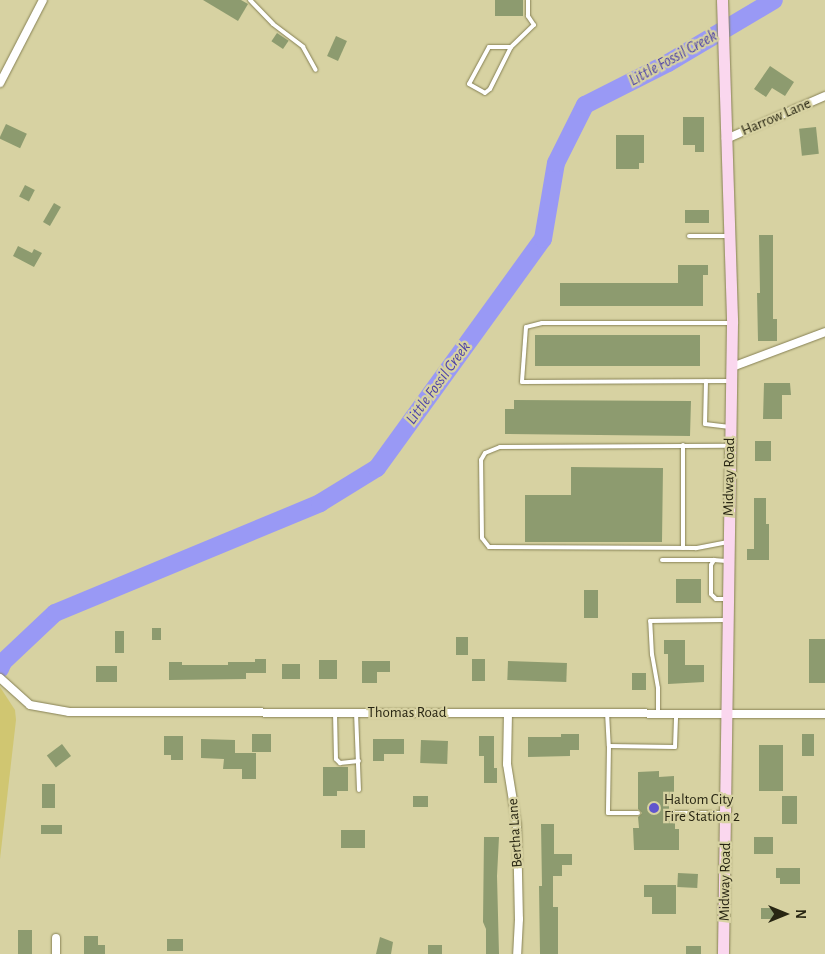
<!DOCTYPE html>
<html>
<head>
<meta charset="utf-8">
<style>
  body { margin:0 }
  #map { position:relative; width:825px; height:954px; overflow:hidden; background:#d7d2a2; font-family:"Alegreya Sans",sans-serif }
  div>[style] { position:absolute }
  [style*='--x'] { left:calc(var(--x)*1px); top:calc(var(--y)*1px); width:calc(var(--w)*1px); rotate:calc(var(--a)*1deg) }
  .green>* { inset:0; background:#d0c671 }
  .river>* { height:18px; margin:-9px; padding:0 9px; transform-origin:9px; border-radius:9px; background:#9999f5 }
  .building>* { inset:0; background:#8d9b6f; transform-origin:0 0 }
  .roads { filter:drop-shadow(0 0 1px #868154) drop-shadow(0 0 1px #868154) }
  .lane>* { height:4px; margin:-2px; padding:0 2px; transform-origin:2px; border-radius:2px; background:#fff }
  .street>* { height:8px; margin:-4px; padding:0 4px; transform-origin:4px; border-radius:4px; background:#fff }
  .secondary>* { height:11px; margin:-5.5px; padding:0 5.5px; transform-origin:5.5px; border-radius:5.5px; background:#fad7ee }
  .dots>* { width:14px; height:14px; translate:-50% -50%; box-sizing:border-box; border:2px solid #d7d2a2; border-radius:50% }
  span { translate:-50% -50%; white-space:nowrap; text-align:center; line-height:1.15; -webkit-text-stroke:4.5px #d7d2a2; paint-order:stroke }
  .street-label { font-size:15px; color:#282613 }
  .poi-label { font-size:15px; color:#282613 }
  .left { translate:0 -50%; text-align:left }
  .water-label { font-size:16px; color:#4a3fa8; font-style:italic }
  .north { position:absolute; left:760px; top:889px; width:50px; height:50px; -webkit-text-stroke:4px #d7d2a2; paint-order:stroke; rotate:90deg; font-size:14px; font-weight:700; line-height:20px; text-align:center; color:#282613 }
  .north::after { content:''; display:block; margin:auto; width:18px; height:22px; background:#282613; clip-path:polygon(50% 0,100% 100%,50% 72%,0 100%) }
</style>
</head>
<body>
<div id="map">
  <div class="green">
    <i style="clip-path:polygon(0 687px,15px 710px,16px 720px,0 859px)"></i>
  </div>
  <div class="river">
    <i style="--x:0;--y:669;--w:8;--a:-67"></i>
    <i style="--x:3;--y:662;--w:71;--a:-43.3"></i>
    <i style="--x:55;--y:613;--w:287;--a:-22.5"></i>
    <i style="--x:320;--y:503;--w:67;--a:-31.6"></i>
    <i style="--x:377;--y:468;--w:283;--a:-54.1"></i>
    <i style="--x:543;--y:239;--w:77;--a:-80.3"></i>
    <i style="--x:556;--y:163;--w:65;--a:-63.4"></i>
    <i style="--x:585;--y:105;--w:93;--a:-26.8"></i>
    <i style="--x:668;--y:63;--w:123;--a:-30.7"></i>
  </div>
  <div class="building">
    <i style="clip-path:polygon(203px 0,241px 0,248px 4px,238px 21px)"></i>
    <i style="left:495px;top:0;width:28px;height:16px"></i>
    <i style="left:277px;top:33px;width:14px;height:10px;rotate:34deg"></i>
    <i style="left:336px;top:36px;width:12px;height:22px;rotate:24deg"></i>
    <i style="clip-path:polygon(770px 66px,794px 82px,785px 96px,772px 88px,766px 97px,754px 89px)"></i>
    <i style="clip-path:polygon(683px 117px,704px 117px,704px 152px,695px 152px,695px 145px,683px 145px)"></i>
    <i style="left:6px;top:124px;width:23px;height:16px;rotate:25deg"></i>
    <i style="left:816px;top:127px;width:27px;height:17px;rotate:84deg"></i>
    <i style="clip-path:polygon(616px 135px,644px 135px,644px 163px,639px 163px,639px 169px,616px 169px)"></i>
    <i style="left:25px;top:185px;width:11px;height:13px;rotate:27deg"></i>
    <i style="left:54px;top:203px;width:8px;height:22px;rotate:30deg"></i>
    <i style="left:685px;top:210px;width:24px;height:13px"></i>
    <i style="clip-path:polygon(759px 235px,773px 235px,773px 319px,777px 319px,777px 341px,758px 341px,757px 293px,760px 293px)"></i>
    <i style="clip-path:polygon(18px 246px,32px 253px,34px 249px,42px 253px,34px 267px,13px 256px)"></i>
    <i style="clip-path:polygon(678px 265px,708px 265px,708px 275px,703px 275px,703px 306px,560px 306px,560px 283px,678px 283px)"></i>
    <i style="left:535px;top:335px;width:165px;height:31px"></i>
    <i style="clip-path:polygon(764px 383px,790px 383px,791px 395px,782px 395px,782px 419px,763px 419px)"></i>
    <i style="clip-path:polygon(514px 400px,691px 401px,690px 436px,505px 434px,505px 409px,514px 409px)"></i>
    <i style="left:755px;top:441px;width:16px;height:20px"></i>
    <i style="clip-path:polygon(571px 467px,663px 468px,662px 542px,525px 542px,525px 495px,571px 495px)"></i>
    <i style="clip-path:polygon(754px 498px,766px 498px,766px 524px,769px 524px,769px 560px,747px 560px,747px 549px,754px 549px)"></i>
    <i style="left:676px;top:579px;width:25px;height:24px"></i>
    <i style="left:584px;top:590px;width:14px;height:28px"></i>
    <i style="left:152px;top:628px;width:9px;height:12px"></i>
    <i style="left:115px;top:631px;width:9px;height:22px"></i>
    <i style="left:456px;top:637px;width:12px;height:18px"></i>
    <i style="left:809px;top:639px;width:16px;height:44px"></i>
    <i style="clip-path:polygon(664px 640px,685px 640px,685px 665px,704px 665px,704px 682px,668px 684px,668px 654px,664px 654px)"></i>
    <i style="clip-path:polygon(255px 659px,266px 659px,266px 673px,246px 673px,246px 679px,169px 680px,169px 662px,182px 662px,182px 665px,228px 665px,228px 662px,255px 662px)"></i>
    <i style="left:472px;top:659px;width:13px;height:22px"></i>
    <i style="left:319px;top:660px;width:18px;height:19px"></i>
    <i style="clip-path:polygon(362px 661px,390px 661px,390px 672px,377px 672px,377px 683px,362px 683px)"></i>
    <i style="left:508px;top:661px;width:59px;height:19px;rotate:2deg"></i>
    <i style="left:282px;top:664px;width:18px;height:15px"></i>
    <i style="left:96px;top:666px;width:21px;height:16px"></i>
    <i style="left:632px;top:673px;width:14px;height:17px"></i>
    <i style="left:252px;top:734px;width:19px;height:18px"></i>
    <i style="clip-path:polygon(561px 734px,579px 734px,579px 750px,570px 750px,570px 756px,528px 757px,528px 737px,561px 737px)"></i>
    <i style="left:802px;top:734px;width:12px;height:22px"></i>
    <i style="clip-path:polygon(164px 736px,183px 736px,183px 760px,171px 760px,171px 755px,164px 755px)"></i>
    <i style="clip-path:polygon(479px 736px,494px 736px,494px 768px,497px 768px,497px 783px,484px 783px,484px 756px,479px 756px)"></i>
    <i style="clip-path:polygon(201px 739px,235px 740px,235px 753px,256px 753px,256px 779px,242px 779px,242px 769px,223px 769px,224px 759px,201px 758px)"></i>
    <i style="clip-path:polygon(373px 739px,404px 739px,404px 754px,384px 754px,384px 761px,373px 761px)"></i>
    <i style="left:421px;top:740px;width:27px;height:23px;rotate:2deg"></i>
    <i style="left:62px;top:744px;width:15px;height:19px;rotate:53deg"></i>
    <i style="left:759px;top:745px;width:24px;height:46px"></i>
    <i style="clip-path:polygon(323px 767px,348px 767px,348px 791px,337px 791px,337px 796px,323px 796px)"></i>
    <i style="clip-path:polygon(659px 771px,659px 777px,674px 776px,674px 802px,669px 802px,669px 809px,665px 813px,669px 817px,669px 821px,675px 821px,675px 829px,679px 829px,679px 850px,634px 850px,633px 828px,639px 828px,638px 817px,642px 813px,638px 809px,638px 772px)"></i>
    <i style="left:42px;top:784px;width:13px;height:24px"></i>
    <i style="left:413px;top:796px;width:15px;height:11px"></i>
    <i style="left:782px;top:796px;width:15px;height:28px"></i>
    <i style="clip-path:polygon(541px 824px,554px 824px,554px 854px,572px 854px,572px 865px,562px 865px,562px 876px,553px 876px,553px 907px,558px 907px,558px 954px,540px 954px,539px 886px,542px 886px)"></i>
    <i style="left:41px;top:825px;width:21px;height:9px"></i>
    <i style="left:341px;top:830px;width:24px;height:18px"></i>
    <i style="clip-path:polygon(484px 837px,499px 837px,497px 876px,499px 954px,486px 954px,486px 929px,483px 922px)"></i>
    <i style="left:754px;top:837px;width:19px;height:17px"></i>
    <i style="clip-path:polygon(776px 868px,800px 868px,800px 884px,780px 884px,780px 878px,776px 878px)"></i>
    <i style="left:678px;top:873px;width:20px;height:14px;rotate:3deg"></i>
    <i style="clip-path:polygon(644px 885px,676px 885px,676px 914px,652px 914px,652px 897px,644px 897px)"></i>
    <i style="left:761px;top:908px;width:13px;height:11px"></i>
    <i style="left:18px;top:930px;width:14px;height:24px"></i>
    <i style="clip-path:polygon(84px 936px,98px 936px,98px 945px,105px 945px,105px 954px,84px 954px)"></i>
    <i style="clip-path:polygon(380px 937px,393px 942px,391px 954px,376px 954px)"></i>
    <i style="left:167px;top:939px;width:16px;height:12px"></i>
    <i style="left:428px;top:945px;width:14px;height:9px"></i>
    <i style="left:686px;top:946px;width:15px;height:8px"></i>
  </div>
  <div class="roads">
    <div class="lane">
      <i style="--x:250;--y:0;--w:33;--a:46"></i>
      <i style="--x:273;--y:24;--w:38;--a:37"></i>
      <i style="--x:303;--y:47;--w:26;--a:61"></i>
      <i style="--x:511;--y:47;--w:22;--a:180"></i>
      <i style="--x:489;--y:47;--w:42;--a:118.4"></i>
      <i style="--x:469;--y:84;--w:18;--a:29"></i>
      <i style="--x:485;--y:93;--w:6;--a:-39"></i>
      <i style="--x:490;--y:89;--w:47;--a:-63.4"></i>
      <i style="--x:511;--y:47;--w:32;--a:-44"></i>
      <i style="--x:534;--y:25;--w:11;--a:-124"></i>
      <i style="--x:528;--y:16;--w:16;--a:-90"></i>
      <i style="--x:689;--y:236;--w:39;--a:0"></i>
      <i style="--x:730;--y:323;--w:188;--a:180"></i>
      <i style="--x:542;--y:323;--w:16;--a:166"></i>
      <i style="--x:526;--y:327;--w:55;--a:94.2"></i>
      <i style="--x:522;--y:382;--w:208;--a:-0.3"></i>
      <i style="--x:706;--y:381;--w:43;--a:91.3"></i>
      <i style="--x:705;--y:424;--w:23;--a:7"></i>
      <i style="--x:683;--y:445;--w:103;--a:90"></i>
      <i style="--x:728;--y:542;--w:33;--a:169"></i>
      <i style="--x:696;--y:548;--w:207;--a:-179.7"></i>
      <i style="--x:489;--y:547;--w:11;--a:-128"></i>
      <i style="--x:482;--y:538;--w:78;--a:-90.7"></i>
      <i style="--x:481;--y:460;--w:8;--a:-60"></i>
      <i style="--x:485;--y:453;--w:16;--a:-22"></i>
      <i style="--x:500;--y:447;--w:228;--a:-0.3"></i>
      <i style="--x:662;--y:560;--w:52;--a:0"></i>
      <i style="--x:726;--y:599;--w:10;--a:180"></i>
      <i style="--x:716;--y:599;--w:7;--a:-135"></i>
      <i style="--x:711;--y:594;--w:29;--a:-90"></i>
      <i style="--x:711;--y:565;--w:6;--a:-59"></i>
      <i style="--x:714;--y:560;--w:12;--a:5"></i>
      <i style="--x:335;--y:712;--w:47;--a:88.8"></i>
      <i style="--x:336;--y:759;--w:6;--a:45"></i>
      <i style="--x:340;--y:763;--w:19;--a:-6"></i>
      <i style="--x:356;--y:712;--w:78;--a:87.8"></i>
      <i style="--x:607;--y:712;--w:34;--a:87"></i>
      <i style="--x:609;--y:746;--w:66;--a:0.9"></i>
      <i style="--x:675;--y:747;--w:33;--a:-88"></i>
      <i style="--x:658;--y:712;--w:24;--a:-90"></i>
      <i style="--x:658;--y:688;--w:34;--a:-100"></i>
      <i style="--x:652;--y:655;--w:34;--a:-93"></i>
      <i style="--x:650;--y:621;--w:75;--a:-0.8"></i>
      <i style="--x:609;--y:746;--w:67;--a:90.9"></i>
      <i style="--x:608;--y:813;--w:30;--a:0"></i>
      <i style="--x:669;--y:813;--w:55;--a:0"></i>
    </div>
    <div class="street">
      <i style="--x:0;--y:83;--w:93;--a:-62.6"></i>
      <i style="--x:726;--y:139;--w:108;--a:-23.5"></i>
      <i style="--x:732;--y:367;--w:99;--a:-20.6"></i>
      <i style="--x:0;--y:678;--w:40;--a:42"></i>
      <i style="--x:30;--y:705;--w:40;--a:10"></i>
      <i style="--x:69;--y:712;--w:756;--a:0.15"></i>
      <i style="--x:508;--y:713;--w:51;--a:91.1"></i>
      <i style="--x:507;--y:764;--w:63;--a:80.8"></i>
      <i style="--x:517;--y:826;--w:93;--a:88.8"></i>
      <i style="--x:519;--y:919;--w:35;--a:93"></i>
      <i style="--x:56;--y:954;--w:16;--a:-90"></i>
    </div>
    <div class="secondary">
      <i style="--x:722;--y:0;--w:323;--a:88.2"></i>
      <i style="--x:732;--y:323;--w:631;--a:90.82"></i>
    </div>
  </div>
  <div class="dots">
    <i style="left:654px;top:808px;background:#6055ce"></i>
  </div>
  <div class="street-label">
    <span style="left:776px;top:117px;rotate:-23deg">Harrow Lane</span>
    <span style="left:729px;top:477px;rotate:-89deg">Midway Road</span>
    <span style="left:407px;top:713px">Thomas Road</span>
    <span style="left:515px;top:833px;rotate:-94deg">Bertha Lane</span>
    <span style="left:725px;top:882px;rotate:-89deg">Midway Road</span>
  </div>
  <div class="poi-label">
    <span class="left" style="left:664px;top:808px">Haltom City<br>Fire Station 2</span>
  </div>
  <div class="water-label">
    <span style="left:673px;top:58px;rotate:-29deg">Little Fossil Creek</span>
    <span style="left:438px;top:383px;rotate:-54deg">Little Fossil Creek</span>
  </div>
  <div class="north">N</div>
</div>
</body>
</html>
